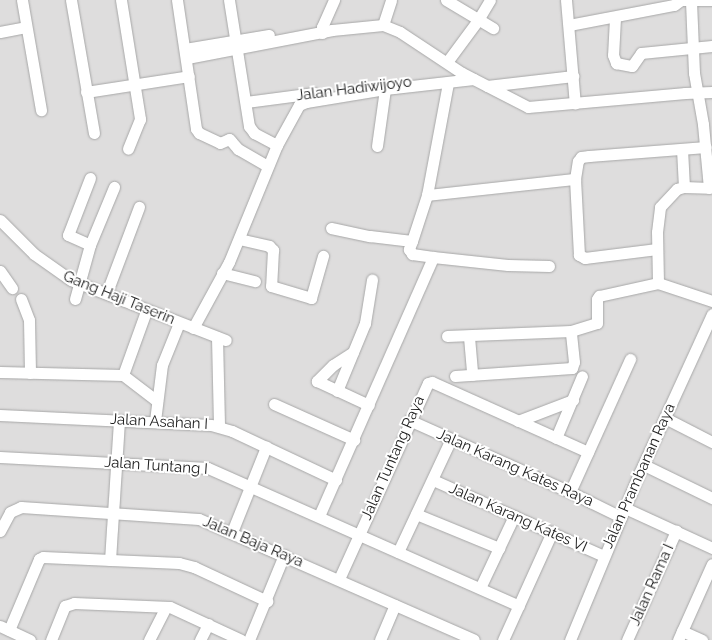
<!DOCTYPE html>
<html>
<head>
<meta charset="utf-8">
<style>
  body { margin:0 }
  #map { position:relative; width:712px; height:640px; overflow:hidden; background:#f1eee5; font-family:Raleway,sans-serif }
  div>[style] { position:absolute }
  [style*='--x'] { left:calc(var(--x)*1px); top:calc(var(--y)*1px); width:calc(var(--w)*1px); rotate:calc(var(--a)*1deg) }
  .residential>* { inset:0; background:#dedddd; transform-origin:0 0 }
  .roads { filter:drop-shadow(0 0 1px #a7a7a7) drop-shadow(0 0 1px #a7a7a7) }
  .minor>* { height:11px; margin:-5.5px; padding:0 5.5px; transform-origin:5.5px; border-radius:5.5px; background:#fff }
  span { translate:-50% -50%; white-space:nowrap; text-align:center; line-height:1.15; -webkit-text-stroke:4px #fff; paint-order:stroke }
  .street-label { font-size:15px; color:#202020 }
</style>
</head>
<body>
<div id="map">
  <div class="residential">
    <i style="left:0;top:0;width:712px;height:640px"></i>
  </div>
  <div class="roads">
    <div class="minor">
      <i style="--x:22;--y:0;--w:112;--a:80.2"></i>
      <i style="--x:71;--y:0;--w:135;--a:80.2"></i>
      <i style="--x:121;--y:0;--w:121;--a:80.9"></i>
      <i style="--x:140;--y:119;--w:32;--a:112"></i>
      <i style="--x:177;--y:0;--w:130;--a:81.6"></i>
      <i style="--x:196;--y:129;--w:5;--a:53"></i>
      <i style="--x:199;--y:133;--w:23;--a:25"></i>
      <i style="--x:220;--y:143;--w:10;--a:-24"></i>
      <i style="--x:229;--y:139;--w:3;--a:45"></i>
      <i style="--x:231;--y:141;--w:11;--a:49"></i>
      <i style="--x:238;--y:149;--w:34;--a:30"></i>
      <i style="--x:229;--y:0;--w:128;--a:81"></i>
      <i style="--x:249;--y:126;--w:9;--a:54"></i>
      <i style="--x:254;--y:133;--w:26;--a:28"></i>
      <i style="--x:446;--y:0;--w:55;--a:30.8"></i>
      <i style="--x:566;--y:0;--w:104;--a:85.1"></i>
      <i style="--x:615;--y:18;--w:37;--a:93"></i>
      <i style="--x:613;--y:55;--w:9;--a:69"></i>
      <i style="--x:616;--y:63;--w:16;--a:11"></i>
      <i style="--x:632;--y:66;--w:16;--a:-55"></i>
      <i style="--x:641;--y:53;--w:71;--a:-5.6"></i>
      <i style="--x:383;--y:25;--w:26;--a:-72"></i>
      <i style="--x:569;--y:25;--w:107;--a:-10.8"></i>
      <i style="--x:674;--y:5;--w:9;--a:-36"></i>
      <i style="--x:681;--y:0;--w:31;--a:0"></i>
      <i style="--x:0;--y:32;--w:26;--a:-11"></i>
      <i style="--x:322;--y:33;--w:6;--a:-90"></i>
      <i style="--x:322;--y:27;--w:30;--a:-66"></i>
      <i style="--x:185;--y:49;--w:85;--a:-9.5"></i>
      <i style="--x:187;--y:58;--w:148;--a:-10.9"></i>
      <i style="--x:332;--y:30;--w:51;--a:-5.6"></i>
      <i style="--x:383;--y:25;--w:18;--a:22"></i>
      <i style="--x:400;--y:32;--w:74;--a:33.5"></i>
      <i style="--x:462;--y:73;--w:74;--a:27.3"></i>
      <i style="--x:528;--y:107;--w:158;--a:-5.1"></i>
      <i style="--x:685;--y:93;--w:27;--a:-2"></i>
      <i style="--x:447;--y:62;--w:52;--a:-53.6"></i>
      <i style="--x:478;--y:20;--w:23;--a:-59"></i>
      <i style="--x:448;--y:83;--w:114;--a:100.6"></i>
      <i style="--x:427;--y:195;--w:149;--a:-6.2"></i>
      <i style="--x:487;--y:86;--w:87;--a:-6.6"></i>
      <i style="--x:86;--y:92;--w:104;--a:-8.8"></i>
      <i style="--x:246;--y:102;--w:69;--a:-7.5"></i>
      <i style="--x:377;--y:146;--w:58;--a:-82"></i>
      <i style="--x:682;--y:149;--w:38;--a:87"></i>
      <i style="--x:684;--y:187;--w:25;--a:2"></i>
      <i style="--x:709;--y:188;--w:64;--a:-95.4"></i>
      <i style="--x:703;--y:124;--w:52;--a:-100"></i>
      <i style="--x:694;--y:73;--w:71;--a:-92.4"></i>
      <i style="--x:90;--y:178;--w:61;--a:111.1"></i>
      <i style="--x:68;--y:235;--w:24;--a:24"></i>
      <i style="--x:0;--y:220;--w:48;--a:45"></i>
      <i style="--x:34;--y:254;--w:45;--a:35.1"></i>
      <i style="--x:71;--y:280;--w:166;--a:21.2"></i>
      <i style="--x:331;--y:228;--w:40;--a:12"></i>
      <i style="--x:370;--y:236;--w:42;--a:6.8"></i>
      <i style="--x:412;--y:241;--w:9;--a:111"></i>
      <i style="--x:409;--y:249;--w:6;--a:59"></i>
      <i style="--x:412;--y:254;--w:21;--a:8"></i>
      <i style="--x:239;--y:239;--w:31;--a:13"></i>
      <i style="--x:269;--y:246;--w:6;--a:45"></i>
      <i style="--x:273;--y:250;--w:36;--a:93"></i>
      <i style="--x:271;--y:286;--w:42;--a:16.7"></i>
      <i style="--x:311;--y:298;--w:44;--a:-74.1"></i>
      <i style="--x:412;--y:241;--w:48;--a:-71.9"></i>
      <i style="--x:657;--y:249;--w:73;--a:172.9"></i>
      <i style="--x:585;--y:258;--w:7;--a:-153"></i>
      <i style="--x:579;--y:255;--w:76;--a:-93"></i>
      <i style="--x:575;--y:179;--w:18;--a:-81"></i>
      <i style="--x:578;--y:161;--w:5;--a:-53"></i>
      <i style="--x:581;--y:157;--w:8;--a:-7"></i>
      <i style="--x:589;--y:156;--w:117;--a:-4.4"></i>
      <i style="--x:0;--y:271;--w:21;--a:55"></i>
      <i style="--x:222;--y:273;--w:34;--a:14"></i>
      <i style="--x:658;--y:283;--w:51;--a:-91.1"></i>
      <i style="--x:657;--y:232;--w:25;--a:-83"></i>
      <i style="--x:660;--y:207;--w:25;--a:-47"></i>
      <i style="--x:677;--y:189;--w:7;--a:-16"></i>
      <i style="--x:107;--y:292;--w:91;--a:-69.4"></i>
      <i style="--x:21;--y:299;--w:22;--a:69"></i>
      <i style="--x:29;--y:320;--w:53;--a:88.9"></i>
      <i style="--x:75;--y:299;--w:56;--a:-74.5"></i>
      <i style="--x:90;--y:245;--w:63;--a:-67.5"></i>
      <i style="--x:193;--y:328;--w:75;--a:-61.4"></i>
      <i style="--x:229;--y:262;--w:126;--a:-67.7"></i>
      <i style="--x:277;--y:145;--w:46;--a:-61.2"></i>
      <i style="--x:299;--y:105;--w:8;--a:-23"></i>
      <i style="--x:306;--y:102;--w:80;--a:-9.3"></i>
      <i style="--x:385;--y:89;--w:89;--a:-6.5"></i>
      <i style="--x:447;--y:336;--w:124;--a:-2.3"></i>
      <i style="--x:571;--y:331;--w:27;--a:-17"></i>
      <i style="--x:597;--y:323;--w:24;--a:-90"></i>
      <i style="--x:597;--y:299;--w:4;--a:-56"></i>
      <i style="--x:599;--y:296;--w:60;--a:-12.4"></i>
      <i style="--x:658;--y:283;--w:57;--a:18.4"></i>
      <i style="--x:217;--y:337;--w:89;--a:88.7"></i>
      <i style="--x:469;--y:337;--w:38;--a:85"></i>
      <i style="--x:353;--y:352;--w:24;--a:147"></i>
      <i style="--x:333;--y:365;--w:23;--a:135"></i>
      <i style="--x:317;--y:381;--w:57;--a:24.8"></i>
      <i style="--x:0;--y:372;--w:123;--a:1.4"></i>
      <i style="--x:123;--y:375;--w:68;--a:-70.2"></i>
      <i style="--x:123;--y:375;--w:43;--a:37.4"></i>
      <i style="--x:455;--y:376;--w:117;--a:-3.9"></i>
      <i style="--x:572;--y:368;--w:6;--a:-72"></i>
      <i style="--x:574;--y:362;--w:31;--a:-96"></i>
      <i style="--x:337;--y:391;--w:74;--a:-67.6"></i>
      <i style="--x:365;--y:323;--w:44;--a:-80.8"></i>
      <i style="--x:274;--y:404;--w:88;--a:24.2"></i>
      <i style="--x:0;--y:415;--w:211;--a:2.7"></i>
      <i style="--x:211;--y:425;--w:22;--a:16"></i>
      <i style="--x:232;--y:431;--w:115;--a:25.2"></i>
      <i style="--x:665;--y:418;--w:53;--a:27.1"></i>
      <i style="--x:409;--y:420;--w:176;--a:24.1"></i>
      <i style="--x:570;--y:492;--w:57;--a:26.1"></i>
      <i style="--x:155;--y:421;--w:56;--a:-82.9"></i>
      <i style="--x:162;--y:365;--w:45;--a:-68"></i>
      <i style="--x:518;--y:421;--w:59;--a:-20.9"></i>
      <i style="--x:556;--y:438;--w:67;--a:-67.2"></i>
      <i style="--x:0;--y:457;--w:208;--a:3"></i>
      <i style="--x:208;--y:468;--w:340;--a:23.9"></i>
      <i style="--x:644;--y:465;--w:76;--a:25.9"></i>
      <i style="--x:433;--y:480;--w:187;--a:24"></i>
      <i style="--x:570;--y:492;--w:146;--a:-65.7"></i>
      <i style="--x:625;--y:508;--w:96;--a:24.7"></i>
      <i style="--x:416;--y:514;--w:90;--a:22.3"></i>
      <i style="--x:319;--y:516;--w:283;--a:-66.2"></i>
      <i style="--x:433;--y:257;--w:75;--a:6.1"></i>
      <i style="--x:508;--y:265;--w:41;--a:1.4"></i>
      <i style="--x:0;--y:531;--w:21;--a:-62"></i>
      <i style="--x:10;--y:512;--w:12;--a:-24"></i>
      <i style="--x:21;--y:507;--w:178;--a:3.9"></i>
      <i style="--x:199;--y:519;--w:300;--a:23.7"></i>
      <i style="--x:232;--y:532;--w:92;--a:-68.2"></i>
      <i style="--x:398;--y:552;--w:125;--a:-64.9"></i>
      <i style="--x:110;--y:560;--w:140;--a:-86.3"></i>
      <i style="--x:339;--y:579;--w:215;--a:-65.6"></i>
      <i style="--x:428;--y:383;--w:4;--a:-14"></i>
      <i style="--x:432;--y:382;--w:171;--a:24.2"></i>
      <i style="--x:480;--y:588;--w:80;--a:-64.7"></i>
      <i style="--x:0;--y:626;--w:33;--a:25"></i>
      <i style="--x:9;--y:630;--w:77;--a:-67.1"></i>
      <i style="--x:39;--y:559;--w:4;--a:-27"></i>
      <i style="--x:43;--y:557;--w:136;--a:2.5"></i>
      <i style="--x:179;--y:563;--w:16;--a:15"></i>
      <i style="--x:194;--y:567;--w:81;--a:25"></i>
      <i style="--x:682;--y:631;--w:22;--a:24"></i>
      <i style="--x:51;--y:640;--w:37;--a:-68"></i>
      <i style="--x:65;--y:606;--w:9;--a:-18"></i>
      <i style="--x:74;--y:603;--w:96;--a:2.4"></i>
      <i style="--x:170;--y:607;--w:78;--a:24.9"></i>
      <i style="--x:149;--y:640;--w:36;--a:-63"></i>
      <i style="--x:200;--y:640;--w:18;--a:-63"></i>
      <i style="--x:249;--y:640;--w:92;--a:-67.6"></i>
      <i style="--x:380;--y:640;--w:38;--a:-67"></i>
      <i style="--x:503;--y:640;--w:119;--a:-65.6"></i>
      <i style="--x:570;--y:640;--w:178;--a:-67.5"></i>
      <i style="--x:638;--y:476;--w:178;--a:-65.4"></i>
      <i style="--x:627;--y:640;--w:120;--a:-65.8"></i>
      <i style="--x:678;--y:640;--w:83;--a:-65.9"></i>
    </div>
  </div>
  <div class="street-label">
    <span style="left:354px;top:89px;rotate:-7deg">Jalan Hadiwijoyo</span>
    <span style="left:119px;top:298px;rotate:22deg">Gang Haji Taserin</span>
    <span style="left:159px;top:422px;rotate:3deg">Jalan Asahan I</span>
    <span style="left:393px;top:458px;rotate:-66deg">Jalan Tuntang Raya</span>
    <span style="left:156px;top:466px;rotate:4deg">Jalan Tuntang I</span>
    <span style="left:515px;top:468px;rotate:24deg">Jalan Karang Kates Raya</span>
    <span style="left:639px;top:476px;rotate:-66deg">Jalan Prambanan Raya</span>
    <span style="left:518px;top:518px;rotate:24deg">Jalan Karang Kates VI</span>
    <span style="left:253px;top:542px;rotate:23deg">Jalan Baja Raya</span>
    <span style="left:652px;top:585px;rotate:-66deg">Jalan Rama I</span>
  </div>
</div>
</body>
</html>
